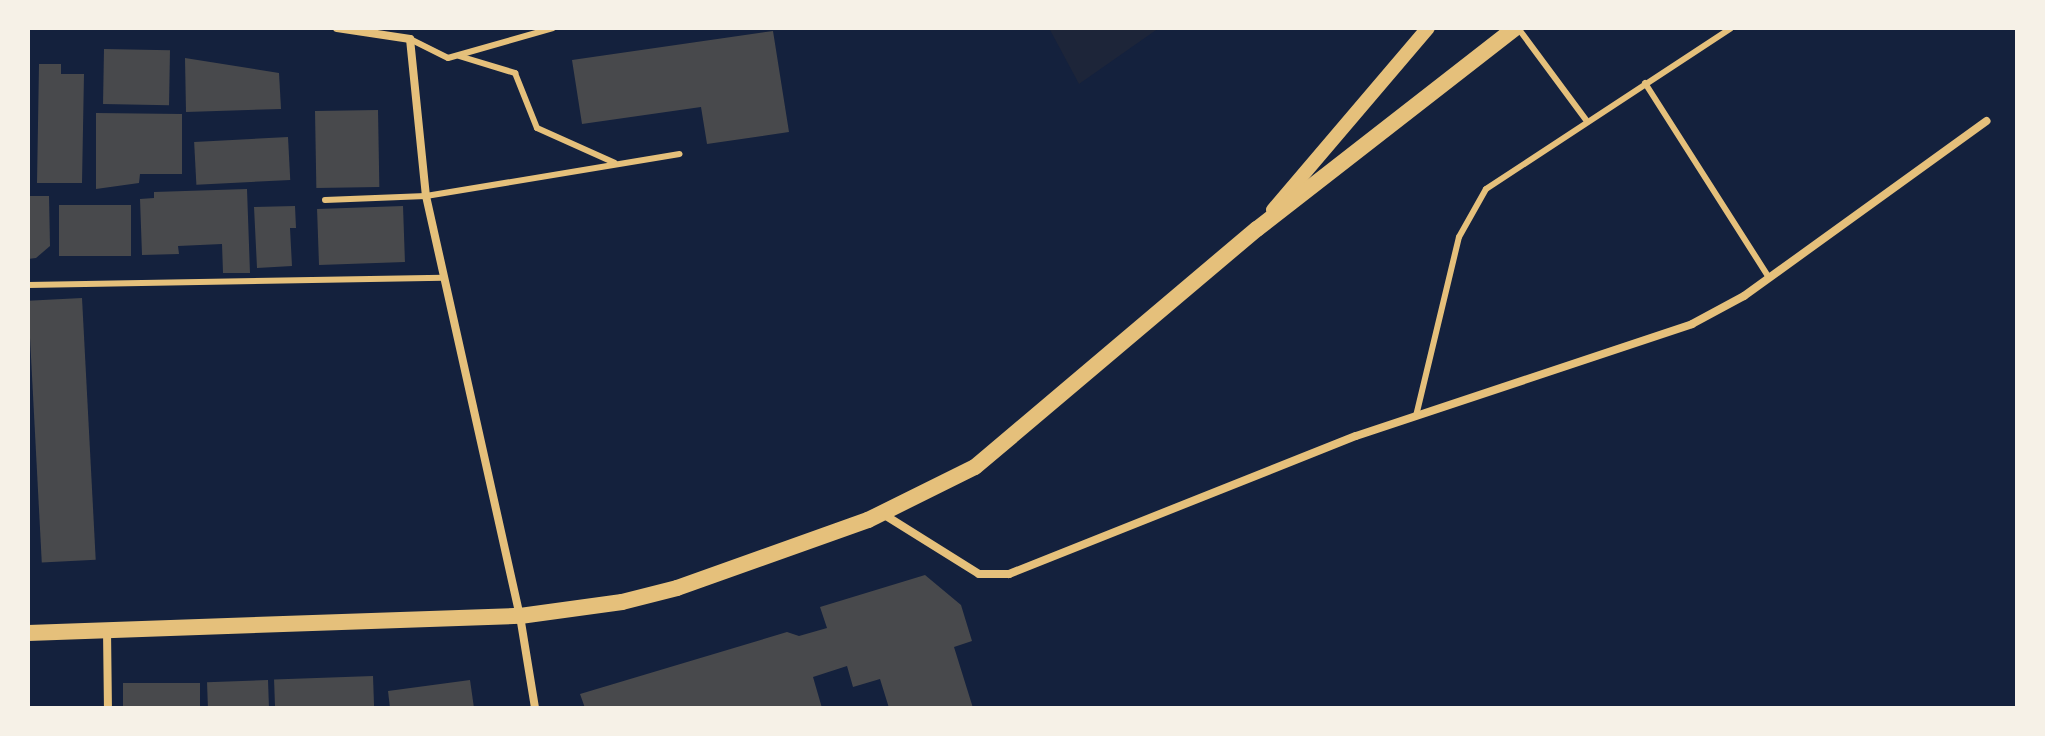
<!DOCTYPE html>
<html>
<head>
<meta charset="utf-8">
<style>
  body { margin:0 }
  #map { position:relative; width:2045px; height:736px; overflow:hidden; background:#14213d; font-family:Figtree,sans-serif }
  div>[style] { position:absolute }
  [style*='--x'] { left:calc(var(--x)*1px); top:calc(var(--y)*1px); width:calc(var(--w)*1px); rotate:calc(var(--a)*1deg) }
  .green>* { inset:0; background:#1d2539 }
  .building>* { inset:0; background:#48494c; transform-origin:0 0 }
  .service>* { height:6px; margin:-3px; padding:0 3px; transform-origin:3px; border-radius:3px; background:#e5c07b }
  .minor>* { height:8px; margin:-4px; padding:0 4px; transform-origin:4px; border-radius:4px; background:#e5c07b }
  .tertiary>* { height:14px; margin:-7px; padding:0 7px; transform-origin:7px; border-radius:7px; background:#e5c07b }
  .secondary>* { height:16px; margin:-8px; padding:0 8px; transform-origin:8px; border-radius:8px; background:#e5c07b }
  span { translate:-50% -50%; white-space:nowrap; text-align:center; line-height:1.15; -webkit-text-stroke:6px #f6f1e7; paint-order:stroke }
  .frame { position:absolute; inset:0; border:30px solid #f6f1e7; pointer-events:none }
</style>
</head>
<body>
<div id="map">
  <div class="green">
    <i style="clip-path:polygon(1049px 28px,1159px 28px,1079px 84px)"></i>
  </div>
  <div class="building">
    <i style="clip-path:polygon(773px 31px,789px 132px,707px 144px,701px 107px,582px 124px,572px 60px)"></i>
    <i style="left:104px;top:49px;width:66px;height:55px;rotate:1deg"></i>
    <i style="clip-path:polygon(185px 58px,279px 73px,281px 109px,186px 112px)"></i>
    <i style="clip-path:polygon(39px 64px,61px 64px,61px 74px,84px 74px,82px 183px,37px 183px)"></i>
    <i style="left:378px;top:110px;width:77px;height:63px;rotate:89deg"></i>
    <i style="clip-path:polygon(96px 113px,182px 114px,182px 174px,140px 174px,139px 183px,96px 189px)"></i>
    <i style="left:288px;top:137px;width:43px;height:94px;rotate:87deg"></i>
    <i style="clip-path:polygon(247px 189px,250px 273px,223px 273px,222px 244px,178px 246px,179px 254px,142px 255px,140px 199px,154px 198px,154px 192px)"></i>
    <i style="clip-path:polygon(28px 196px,49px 196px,50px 246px,36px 258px,28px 259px)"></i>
    <i style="left:59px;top:205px;width:72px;height:51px"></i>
    <i style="clip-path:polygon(295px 206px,296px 228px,290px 228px,292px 266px,257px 268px,254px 207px)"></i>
    <i style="left:403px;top:206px;width:56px;height:86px;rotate:88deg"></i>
    <i style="left:82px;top:298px;width:262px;height:54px;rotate:87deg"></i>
    <i style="clip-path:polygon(925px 575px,961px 605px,972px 641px,954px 647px,973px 708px,889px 708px,880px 679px,853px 687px,847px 666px,813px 677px,822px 708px,585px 708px,580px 694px,787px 632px,799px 636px,827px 628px,820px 607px)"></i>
    <i style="left:373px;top:676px;width:32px;height:99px;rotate:88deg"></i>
    <i style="left:268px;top:680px;width:28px;height:61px;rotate:88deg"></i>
    <i style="clip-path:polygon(470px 680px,474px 708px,390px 708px,388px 691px)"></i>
    <i style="left:200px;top:683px;width:25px;height:77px;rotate:90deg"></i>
  </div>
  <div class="service">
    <i style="--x:1518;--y:28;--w:114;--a:53.5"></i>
    <i style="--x:410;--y:39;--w:42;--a:26.6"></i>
    <i style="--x:448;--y:58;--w:109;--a:-15.9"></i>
    <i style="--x:459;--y:56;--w:59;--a:16.9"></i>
    <i style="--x:515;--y:73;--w:59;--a:68.2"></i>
    <i style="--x:537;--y:128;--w:85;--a:24.2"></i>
    <i style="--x:1645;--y:83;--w:231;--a:57.5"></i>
    <i style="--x:325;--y:200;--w:101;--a:-2.3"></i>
    <i style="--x:426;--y:196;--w:257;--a:-9.4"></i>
    <i style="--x:28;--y:285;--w:415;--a:-1"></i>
    <i style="--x:1416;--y:416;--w:184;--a:-76.5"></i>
    <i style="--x:1459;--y:237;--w:55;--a:-60.6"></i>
    <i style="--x:1486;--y:189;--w:293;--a:-33.3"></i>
  </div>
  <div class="minor">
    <i style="--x:337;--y:28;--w:74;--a:8.6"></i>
    <i style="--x:410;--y:39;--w:158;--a:84.2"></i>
    <i style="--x:426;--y:196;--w:430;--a:77.4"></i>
    <i style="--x:520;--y:616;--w:93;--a:80.7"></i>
    <i style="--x:883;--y:514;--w:113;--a:32"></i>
    <i style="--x:979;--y:574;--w:30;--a:0"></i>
    <i style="--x:1009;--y:574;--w:373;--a:-21.7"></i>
    <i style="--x:1356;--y:436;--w:354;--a:-18.4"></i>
    <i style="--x:1692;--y:324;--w:59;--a:-28.3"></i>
    <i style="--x:1744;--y:296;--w:299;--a:-35.8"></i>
    <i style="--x:107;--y:630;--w:78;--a:89.3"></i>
  </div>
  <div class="tertiary">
    <i style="--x:1273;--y:210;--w:239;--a:-49.6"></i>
  </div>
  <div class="secondary">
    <i style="--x:28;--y:633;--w:492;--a:-2"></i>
    <i style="--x:520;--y:616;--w:103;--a:-7.8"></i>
    <i style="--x:622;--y:602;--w:57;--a:-14.3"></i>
    <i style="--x:677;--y:588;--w:203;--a:-19.6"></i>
    <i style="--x:868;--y:520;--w:119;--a:-26.4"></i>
    <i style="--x:975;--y:467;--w:369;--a:-40.2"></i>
    <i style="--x:1257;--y:229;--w:327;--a:-37.9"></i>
  </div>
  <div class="frame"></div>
</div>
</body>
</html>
